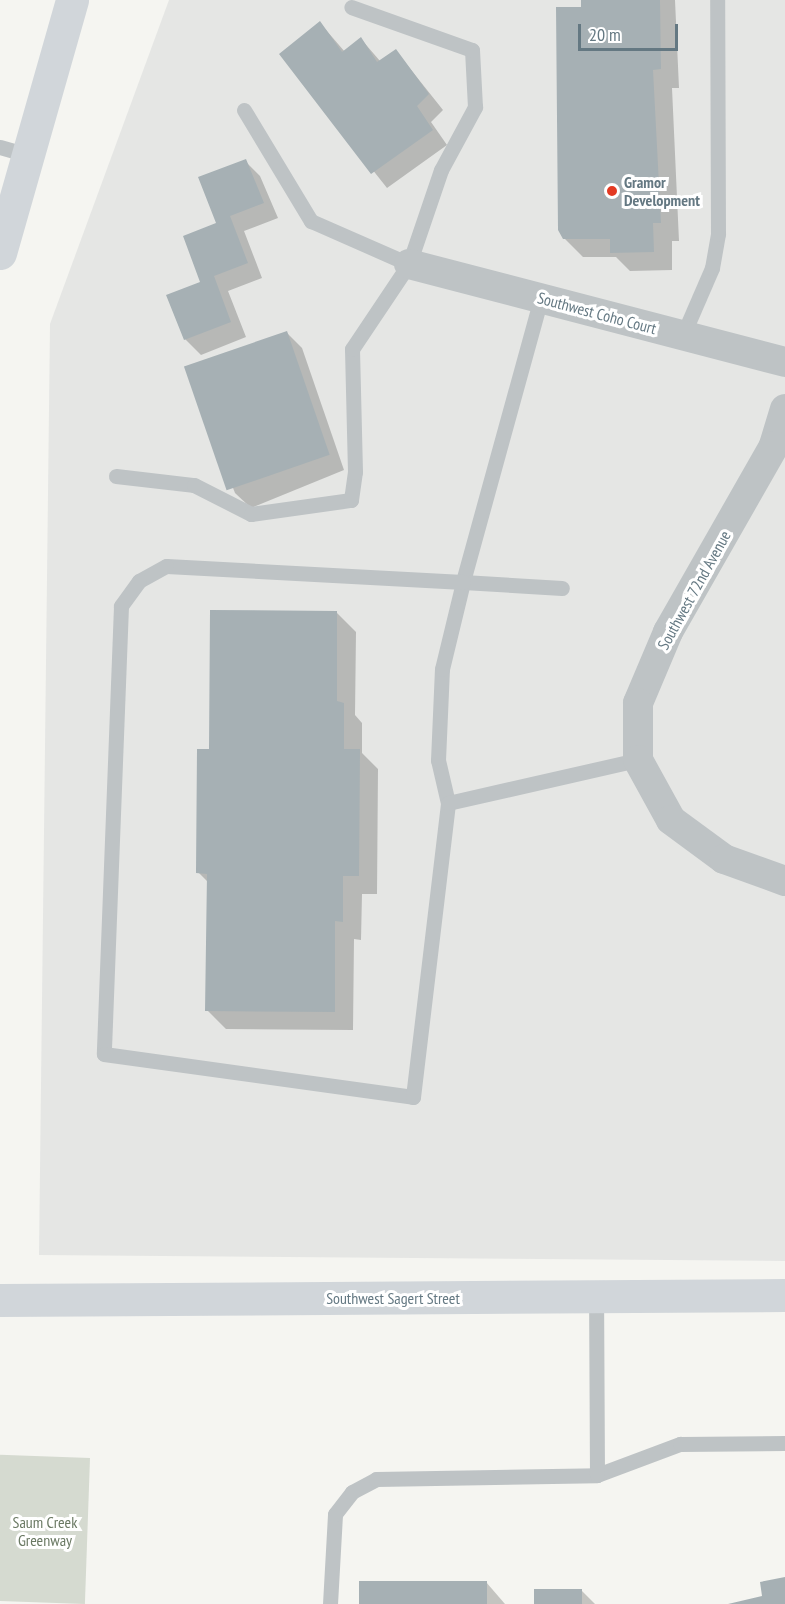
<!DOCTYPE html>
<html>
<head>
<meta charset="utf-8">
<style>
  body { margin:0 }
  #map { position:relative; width:785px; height:1604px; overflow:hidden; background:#f5f5f1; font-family:"PT Sans Narrow",sans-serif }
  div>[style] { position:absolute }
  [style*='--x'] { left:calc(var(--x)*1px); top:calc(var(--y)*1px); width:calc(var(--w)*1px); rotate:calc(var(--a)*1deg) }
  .built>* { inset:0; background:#e5e6e4 }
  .green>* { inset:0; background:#d5dad0; transform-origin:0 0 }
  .shadow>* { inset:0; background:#0003 }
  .building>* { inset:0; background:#a6b0b4; transform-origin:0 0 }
  .service>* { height:15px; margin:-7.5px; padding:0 7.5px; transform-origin:7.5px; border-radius:7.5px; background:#bec3c5 }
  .minor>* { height:30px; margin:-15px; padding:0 15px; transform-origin:15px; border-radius:15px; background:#bec3c5 }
  .secondary>* { height:33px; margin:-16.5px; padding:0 16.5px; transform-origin:16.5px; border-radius:16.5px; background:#d1d6da }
  .motorway>* { height:33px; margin:-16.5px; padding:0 16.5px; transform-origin:16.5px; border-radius:16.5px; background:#d1d6da }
  .dots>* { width:16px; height:16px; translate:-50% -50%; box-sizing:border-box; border:3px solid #fff; border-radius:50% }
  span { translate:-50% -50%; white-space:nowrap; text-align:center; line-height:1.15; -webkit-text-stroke:6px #fff; paint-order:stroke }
  .poi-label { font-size:16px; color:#647882; font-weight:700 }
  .left { translate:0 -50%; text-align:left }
  .street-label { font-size:16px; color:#647882 }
  .park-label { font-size:16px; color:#6a7963 }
  .scale { position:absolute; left:578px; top:24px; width:100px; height:27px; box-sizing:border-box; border:3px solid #647882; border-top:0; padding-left:8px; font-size:18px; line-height:21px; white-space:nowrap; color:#647882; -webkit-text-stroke:4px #fff; paint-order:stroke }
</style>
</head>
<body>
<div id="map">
  <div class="built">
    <i style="clip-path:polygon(169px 0,785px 0,785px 1261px,39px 1255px,50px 324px)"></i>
  </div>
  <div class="green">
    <i style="left:90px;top:1458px;width:146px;height:90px;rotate:92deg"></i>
  </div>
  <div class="shadow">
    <i style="clip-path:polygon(582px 0,675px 0,679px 88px,672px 88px,679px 241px,672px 241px,672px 270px,630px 271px,616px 257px,583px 257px,564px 238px)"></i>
    <i style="clip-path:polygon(320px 23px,345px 52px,361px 39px,380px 61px,396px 51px,443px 110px,431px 122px,447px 145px,387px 188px,281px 54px)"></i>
    <i style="clip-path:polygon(245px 161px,260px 176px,278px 218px,244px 231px,262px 278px,228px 291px,246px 337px,201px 355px,185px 339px,168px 296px,202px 282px,218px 224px)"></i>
    <i style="clip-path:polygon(287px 333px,302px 348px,344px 470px,251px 508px,235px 493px,188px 372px)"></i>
    <i style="clip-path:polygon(337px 613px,356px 632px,355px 715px,362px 723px,362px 753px,378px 769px,377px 894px,362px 894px,361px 940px,354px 939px,353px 1030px,226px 1029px,207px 1010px,208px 882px,198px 872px,210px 751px)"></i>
    <i style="clip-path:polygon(486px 1582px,505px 1604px,361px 1604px)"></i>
    <i style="clip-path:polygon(581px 1590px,595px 1604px,535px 1604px)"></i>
  </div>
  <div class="building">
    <i style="clip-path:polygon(581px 0,660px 0,661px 69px,653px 70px,661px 223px,653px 223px,654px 252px,610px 253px,610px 239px,563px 239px,558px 230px,556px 7px,581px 7px)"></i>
    <i style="clip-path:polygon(320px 21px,342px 52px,361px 37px,377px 62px,396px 49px,429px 94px,417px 106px,433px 130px,371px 174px,279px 54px)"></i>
    <i style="clip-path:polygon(246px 159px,264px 203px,230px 216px,248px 263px,214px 276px,231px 322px,184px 340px,166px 295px,200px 282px,183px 236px,216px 223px,198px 177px)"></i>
    <i style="left:287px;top:331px;width:131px;height:109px;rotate:71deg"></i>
    <i style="clip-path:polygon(210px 610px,337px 611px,337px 701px,344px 703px,344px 749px,360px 749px,359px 876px,343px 876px,343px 922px,335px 921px,335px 1012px,205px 1011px,207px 874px,196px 873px,197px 749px,209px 749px)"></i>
    <i style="clip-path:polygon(785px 1577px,785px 1604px,728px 1604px,762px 1596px,760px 1582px)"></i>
    <i style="left:359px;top:1581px;width:128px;height:23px"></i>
    <i style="left:534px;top:1589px;width:48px;height:15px"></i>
  </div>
  <div class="service">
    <i style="--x:244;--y:110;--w:130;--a:58.9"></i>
    <i style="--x:311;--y:221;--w:107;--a:23.7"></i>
    <i style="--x:0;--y:147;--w:29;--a:16"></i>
    <i style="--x:541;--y:298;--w:295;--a:105.4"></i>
    <i style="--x:463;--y:582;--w:99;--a:3.5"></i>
    <i style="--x:683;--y:335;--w:73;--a:-66.6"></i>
    <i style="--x:712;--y:268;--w:35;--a:-80"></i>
    <i style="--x:718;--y:234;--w:234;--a:-90.2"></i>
    <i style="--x:116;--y:476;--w:79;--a:6.6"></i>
    <i style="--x:194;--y:485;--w:64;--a:27"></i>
    <i style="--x:251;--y:514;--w:101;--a:-8"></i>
    <i style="--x:351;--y:500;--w:28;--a:-82"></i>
    <i style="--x:355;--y:472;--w:123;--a:-91.4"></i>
    <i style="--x:352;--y:349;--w:102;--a:-56.2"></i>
    <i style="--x:409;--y:264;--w:99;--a:-71.2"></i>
    <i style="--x:441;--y:170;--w:72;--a:-61.6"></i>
    <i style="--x:475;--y:107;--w:57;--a:-93"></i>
    <i style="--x:472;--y:50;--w:128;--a:-160.4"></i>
    <i style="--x:448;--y:803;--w:44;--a:-103.1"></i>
    <i style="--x:438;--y:760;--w:91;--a:-87.5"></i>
    <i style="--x:442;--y:669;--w:89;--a:-76.4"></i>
    <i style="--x:463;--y:582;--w:297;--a:-176.9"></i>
    <i style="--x:166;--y:566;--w:31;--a:151"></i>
    <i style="--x:139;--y:581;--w:31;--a:126"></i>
    <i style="--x:121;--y:606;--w:448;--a:92.2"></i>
    <i style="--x:104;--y:1054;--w:312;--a:7.9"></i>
    <i style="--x:413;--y:1097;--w:296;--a:-83.2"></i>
    <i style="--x:448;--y:803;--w:195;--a:-12.8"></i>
    <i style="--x:597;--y:1475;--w:89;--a:-20.5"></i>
    <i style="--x:680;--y:1444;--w:105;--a:-0.5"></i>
    <i style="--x:330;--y:1604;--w:90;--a:-86.8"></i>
    <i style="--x:335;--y:1514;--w:28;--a:-52"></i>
    <i style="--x:352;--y:1492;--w:27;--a:-28"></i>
    <i style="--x:376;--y:1479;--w:221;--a:-1"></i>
    <i style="--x:597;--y:1475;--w:178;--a:-90.3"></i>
  </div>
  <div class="minor">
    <i style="--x:409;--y:264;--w:389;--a:14.6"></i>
    <i style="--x:785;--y:409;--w:39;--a:107"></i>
    <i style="--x:774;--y:446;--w:214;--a:119.7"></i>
    <i style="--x:668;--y:632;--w:77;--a:112.9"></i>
    <i style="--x:638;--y:703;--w:57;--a:90"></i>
    <i style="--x:638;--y:760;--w:68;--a:61.2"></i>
    <i style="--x:671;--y:820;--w:66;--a:36.3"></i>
    <i style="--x:724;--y:859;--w:65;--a:19.8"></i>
  </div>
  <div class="secondary">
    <i style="--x:0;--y:1300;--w:785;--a:-0.36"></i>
  </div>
  <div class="motorway">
    <i style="--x:0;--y:253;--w:263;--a:-74.1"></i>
  </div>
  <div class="dots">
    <i style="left:612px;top:191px;background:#e33a23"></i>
  </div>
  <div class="poi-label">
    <span class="left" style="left:624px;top:191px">Gramor<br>Development</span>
  </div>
  <div class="street-label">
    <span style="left:597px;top:313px;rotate:15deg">Southwest Coho Court</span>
    <span style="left:694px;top:590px;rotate:-61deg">Southwest 72nd Avenue</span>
    <span style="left:393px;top:1298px">Southwest Sagert Street</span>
  </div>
  <div class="park-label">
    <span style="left:45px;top:1531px">Saum Creek<br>Greenway</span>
  </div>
  <div class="scale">20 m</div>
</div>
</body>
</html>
